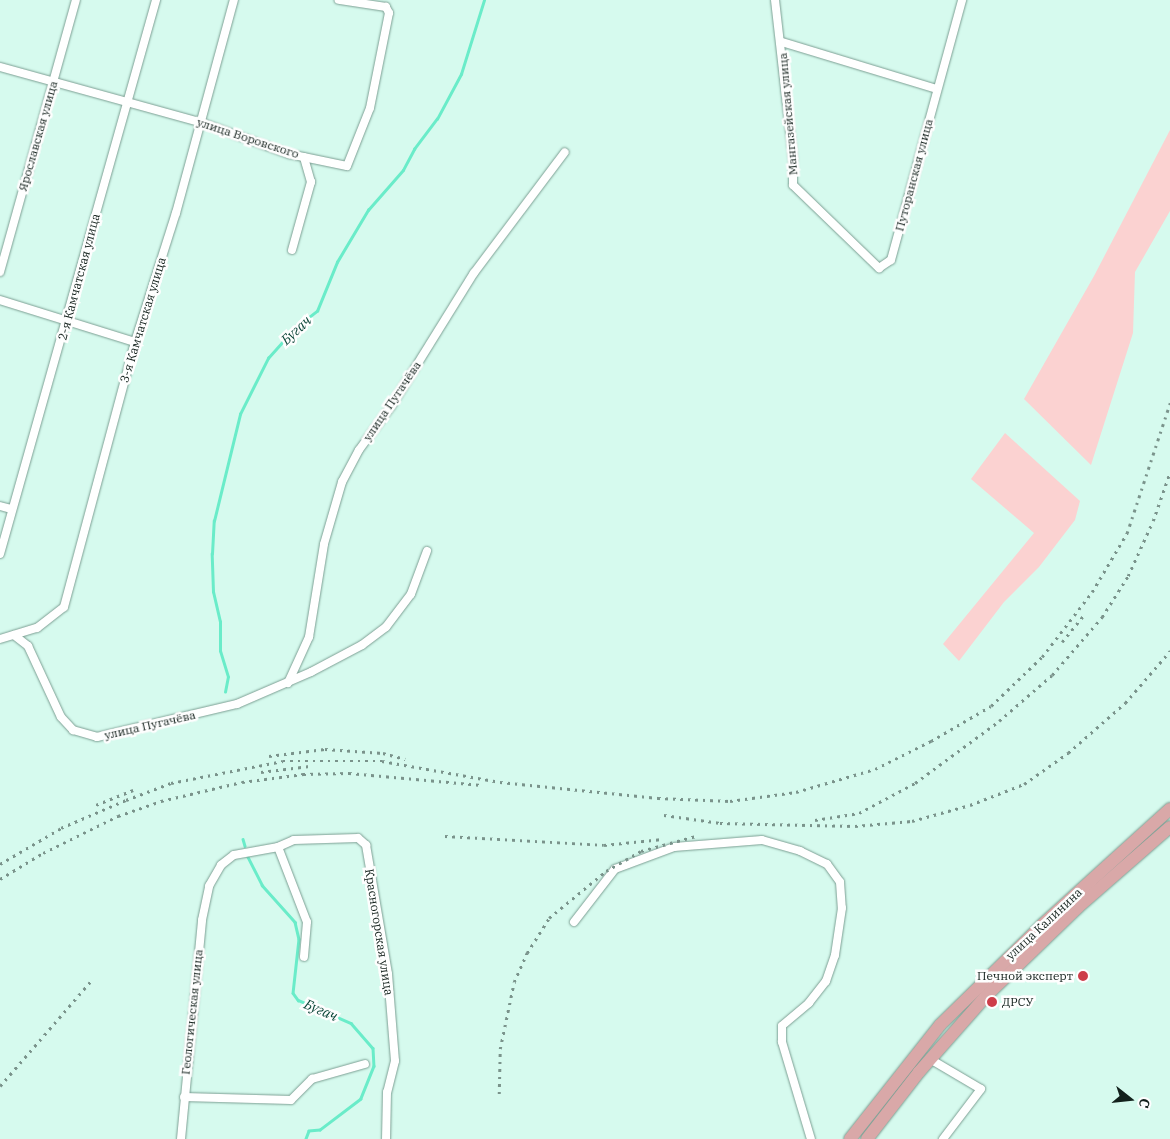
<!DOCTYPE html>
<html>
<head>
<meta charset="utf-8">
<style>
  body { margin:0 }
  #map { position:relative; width:1170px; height:1139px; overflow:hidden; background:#d6faee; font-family:"IBM Plex Serif",serif }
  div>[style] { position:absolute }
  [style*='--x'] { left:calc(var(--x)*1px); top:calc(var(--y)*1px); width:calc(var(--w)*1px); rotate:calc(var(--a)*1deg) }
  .green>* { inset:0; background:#fbd2d1 }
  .stream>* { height:2.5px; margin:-1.25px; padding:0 1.25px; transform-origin:1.25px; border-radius:1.25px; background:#6aecc9 }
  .roads { filter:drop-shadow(0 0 1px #7c9f93) drop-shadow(0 0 1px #7c9f93) }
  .minor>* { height:8px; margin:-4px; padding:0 4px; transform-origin:4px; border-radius:4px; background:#fff }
  .primary>* { height:12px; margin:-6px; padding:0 6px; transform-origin:6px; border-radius:6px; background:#d9a8a8 }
  .rail>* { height:2.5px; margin-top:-1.25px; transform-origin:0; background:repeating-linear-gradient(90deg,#7a938b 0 2.5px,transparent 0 7.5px) }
  .dots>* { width:14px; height:14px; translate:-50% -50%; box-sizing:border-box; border:2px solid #fefefe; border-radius:50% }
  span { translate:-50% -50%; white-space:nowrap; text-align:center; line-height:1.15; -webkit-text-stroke:5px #fefefe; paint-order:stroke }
  .street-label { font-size:12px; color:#13211c }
  .poi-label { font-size:12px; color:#13211c }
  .right { translate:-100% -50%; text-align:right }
  .left { translate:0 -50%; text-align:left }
  .water-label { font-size:14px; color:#0b4638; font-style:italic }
  .north { position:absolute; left:1105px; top:1074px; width:50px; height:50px; -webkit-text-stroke:4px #fefefe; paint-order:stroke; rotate:106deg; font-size:14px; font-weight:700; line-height:20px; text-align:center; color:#13211c }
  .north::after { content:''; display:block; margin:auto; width:18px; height:22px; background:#13211c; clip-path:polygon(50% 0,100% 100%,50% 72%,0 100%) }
</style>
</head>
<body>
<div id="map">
  <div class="green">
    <i style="clip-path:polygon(1170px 130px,1170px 211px,1135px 272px,1133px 333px,1091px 465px,1024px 399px,1094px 276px)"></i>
    <i style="clip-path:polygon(1005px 433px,1080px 501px,1075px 520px,1039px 567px,1004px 602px,959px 661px,943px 644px,1034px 533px,971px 479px)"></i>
  </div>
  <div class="stream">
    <i style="--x:225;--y:692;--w:15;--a:-79"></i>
    <i style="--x:228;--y:677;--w:27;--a:-107"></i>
    <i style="--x:220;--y:651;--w:29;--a:-90"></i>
    <i style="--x:220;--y:622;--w:31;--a:-103"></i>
    <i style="--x:213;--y:592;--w:38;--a:-92"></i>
    <i style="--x:212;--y:554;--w:33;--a:-87"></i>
    <i style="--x:214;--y:521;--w:110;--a:-76.3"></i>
    <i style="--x:240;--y:414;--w:63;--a:-63.4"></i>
    <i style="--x:268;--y:358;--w:40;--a:-48"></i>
    <i style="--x:295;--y:328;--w:28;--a:-38"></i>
    <i style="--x:317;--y:311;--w:53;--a:-67.8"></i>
    <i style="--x:337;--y:262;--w:61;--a:-59.2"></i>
    <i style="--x:368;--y:210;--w:53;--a:-48.8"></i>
    <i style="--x:403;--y:170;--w:24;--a:-62"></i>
    <i style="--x:414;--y:149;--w:38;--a:-53"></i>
    <i style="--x:437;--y:119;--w:51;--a:-61.9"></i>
    <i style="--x:461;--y:74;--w:77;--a:-72.7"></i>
    <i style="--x:243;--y:839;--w:7;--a:74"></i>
    <i style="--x:247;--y:855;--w:34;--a:63"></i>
    <i style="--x:262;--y:885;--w:50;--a:48.3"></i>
    <i style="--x:295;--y:922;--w:17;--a:77"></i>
    <i style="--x:299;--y:939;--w:54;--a:96.3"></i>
    <i style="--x:293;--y:993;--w:9;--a:54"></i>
    <i style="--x:298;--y:1000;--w:58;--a:23.5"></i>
    <i style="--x:351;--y:1023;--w:33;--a:49"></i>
    <i style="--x:373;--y:1048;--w:18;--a:87"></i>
    <i style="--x:374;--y:1066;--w:35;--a:112"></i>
    <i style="--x:361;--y:1099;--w:51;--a:142.9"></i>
    <i style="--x:320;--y:1130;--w:11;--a:175"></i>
    <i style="--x:309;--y:1131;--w:9;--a:111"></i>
  </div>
  <div class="roads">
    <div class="minor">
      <i style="--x:775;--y:0;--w:160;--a:83.5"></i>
      <i style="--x:793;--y:159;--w:26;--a:90"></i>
      <i style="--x:793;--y:185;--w:120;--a:44"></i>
      <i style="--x:879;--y:268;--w:14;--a:-34"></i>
      <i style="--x:891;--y:260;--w:270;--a:-74.7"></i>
      <i style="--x:782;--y:42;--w:162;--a:16.9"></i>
      <i style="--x:0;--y:67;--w:207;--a:15.4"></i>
      <i style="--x:200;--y:122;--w:95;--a:19.8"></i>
      <i style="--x:289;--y:154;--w:59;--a:11.7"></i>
      <i style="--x:347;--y:166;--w:62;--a:-68.4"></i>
      <i style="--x:370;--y:108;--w:97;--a:-78.7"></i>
      <i style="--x:389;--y:13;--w:7;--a:-117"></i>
      <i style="--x:386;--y:7;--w:48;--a:-171.5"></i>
      <i style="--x:292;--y:250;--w:71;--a:-74.4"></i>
      <i style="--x:311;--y:182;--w:26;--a:-106"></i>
      <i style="--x:0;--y:272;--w:282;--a:-74.4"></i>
      <i style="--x:0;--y:300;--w:141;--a:17.3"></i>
      <i style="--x:0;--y:506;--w:11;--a:15"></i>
      <i style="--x:0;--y:554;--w:576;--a:-74.27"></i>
      <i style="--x:14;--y:635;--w:18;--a:38"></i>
      <i style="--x:28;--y:646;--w:78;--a:65.1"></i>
      <i style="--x:61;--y:717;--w:18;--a:47"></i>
      <i style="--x:73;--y:730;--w:25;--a:16"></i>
      <i style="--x:97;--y:737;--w:144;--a:-13.3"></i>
      <i style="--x:237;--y:704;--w:81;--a:-23.4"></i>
      <i style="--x:311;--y:672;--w:58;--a:-27.9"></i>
      <i style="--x:362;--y:645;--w:30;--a:-37"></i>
      <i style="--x:386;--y:627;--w:41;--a:-52.9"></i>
      <i style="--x:411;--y:594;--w:46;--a:-69.6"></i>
      <i style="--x:0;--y:639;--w:39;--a:-17"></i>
      <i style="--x:37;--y:628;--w:34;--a:-38"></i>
      <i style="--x:64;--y:607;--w:274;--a:-75"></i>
      <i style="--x:135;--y:342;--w:135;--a:-72.4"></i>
      <i style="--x:176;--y:213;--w:221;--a:-74.8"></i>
      <i style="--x:288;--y:683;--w:51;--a:-65.5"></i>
      <i style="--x:309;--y:637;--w:94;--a:-80.8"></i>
      <i style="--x:324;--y:544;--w:65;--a:-73.8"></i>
      <i style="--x:342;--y:482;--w:36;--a:-62"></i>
      <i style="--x:359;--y:450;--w:56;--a:-53.7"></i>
      <i style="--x:392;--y:405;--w:155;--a:-58.2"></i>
      <i style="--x:474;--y:273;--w:151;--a:-53.1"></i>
      <i style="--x:278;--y:847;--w:80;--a:68.9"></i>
      <i style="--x:307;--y:922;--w:35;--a:95"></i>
      <i style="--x:574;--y:922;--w:67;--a:-52.3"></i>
      <i style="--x:615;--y:869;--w:63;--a:-20.4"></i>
      <i style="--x:674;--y:847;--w:88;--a:-4.5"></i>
      <i style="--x:762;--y:840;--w:40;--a:16"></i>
      <i style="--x:800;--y:851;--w:30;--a:26"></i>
      <i style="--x:827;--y:864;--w:22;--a:54"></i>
      <i style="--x:840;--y:882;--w:26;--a:86"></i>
      <i style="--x:842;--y:908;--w:48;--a:98.5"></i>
      <i style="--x:835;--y:955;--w:28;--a:109"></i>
      <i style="--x:826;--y:981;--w:28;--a:128"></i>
      <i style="--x:809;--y:1003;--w:35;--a:140"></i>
      <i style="--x:782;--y:1026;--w:16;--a:90"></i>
      <i style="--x:782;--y:1042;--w:101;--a:73.4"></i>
      <i style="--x:930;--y:1059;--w:59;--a:30.5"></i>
      <i style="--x:981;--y:1089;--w:63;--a:127.2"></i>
      <i style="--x:184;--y:1097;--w:107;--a:1.6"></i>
      <i style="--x:291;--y:1100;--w:30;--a:-45"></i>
      <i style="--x:312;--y:1079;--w:55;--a:-15.8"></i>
      <i style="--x:181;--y:1139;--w:220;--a:-84.5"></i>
      <i style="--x:202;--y:920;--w:35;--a:-78"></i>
      <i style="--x:209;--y:886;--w:24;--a:-60"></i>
      <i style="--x:221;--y:865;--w:16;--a:-38"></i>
      <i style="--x:234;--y:855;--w:45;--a:-10.3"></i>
      <i style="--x:278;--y:847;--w:17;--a:-24"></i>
      <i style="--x:294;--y:840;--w:64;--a:-1.8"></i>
      <i style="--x:358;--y:838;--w:11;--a:41"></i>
      <i style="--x:366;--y:845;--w:131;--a:80.3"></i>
      <i style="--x:388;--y:974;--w:87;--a:85.4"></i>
      <i style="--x:395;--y:1061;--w:32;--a:104"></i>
      <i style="--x:387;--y:1092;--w:47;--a:91.2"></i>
    </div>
    <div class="primary">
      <i style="--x:850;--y:1139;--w:145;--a:-51.7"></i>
      <i style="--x:940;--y:1025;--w:143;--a:-44.4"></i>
      <i style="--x:1042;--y:925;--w:173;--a:-42.2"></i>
      <i style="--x:867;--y:1139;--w:85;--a:-52.2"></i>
      <i style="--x:919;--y:1072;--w:101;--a:-48.6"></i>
      <i style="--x:986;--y:996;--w:127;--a:-44"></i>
      <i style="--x:1077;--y:908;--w:123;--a:-41.1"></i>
    </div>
  </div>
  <div class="rail">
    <i style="--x:1062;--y:642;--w:35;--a:-51"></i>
    <i style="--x:269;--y:756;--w:56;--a:-7.1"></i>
    <i style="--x:325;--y:749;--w:58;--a:3.9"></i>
    <i style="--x:383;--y:753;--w:23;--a:15"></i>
    <i style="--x:261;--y:772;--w:49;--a:-7"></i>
    <i style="--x:96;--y:805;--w:40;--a:-22"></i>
    <i style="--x:664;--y:815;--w:57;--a:8.1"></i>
    <i style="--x:720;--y:823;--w:135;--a:1.3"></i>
    <i style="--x:855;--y:826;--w:57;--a:-5"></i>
    <i style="--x:912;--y:821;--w:60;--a:-15.4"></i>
    <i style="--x:970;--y:805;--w:58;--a:-21.3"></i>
    <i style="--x:1024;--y:784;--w:54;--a:-35.2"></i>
    <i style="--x:1068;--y:753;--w:76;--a:-41.3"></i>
    <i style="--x:1125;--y:703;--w:69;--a:-49.1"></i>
    <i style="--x:815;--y:820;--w:45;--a:-9"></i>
    <i style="--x:859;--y:813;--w:64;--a:-28.2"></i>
    <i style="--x:915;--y:783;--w:104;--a:-36.4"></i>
    <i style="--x:999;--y:721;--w:70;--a:-41"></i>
    <i style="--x:1052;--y:675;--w:77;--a:-49.2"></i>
    <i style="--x:1102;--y:617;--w:49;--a:-57.6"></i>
    <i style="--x:1128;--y:576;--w:60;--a:-65.6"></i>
    <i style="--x:1153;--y:521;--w:52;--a:-70.9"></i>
    <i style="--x:445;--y:836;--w:159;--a:3.2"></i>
    <i style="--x:604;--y:845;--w:59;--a:-5.8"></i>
    <i style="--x:0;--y:864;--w:71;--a:-30.5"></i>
    <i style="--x:61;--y:828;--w:71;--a:-23.3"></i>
    <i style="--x:126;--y:800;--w:48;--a:-20.7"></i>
    <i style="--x:171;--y:783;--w:114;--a:-11.1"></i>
    <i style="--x:283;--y:761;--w:99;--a:0"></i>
    <i style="--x:382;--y:761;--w:120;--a:10.1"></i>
    <i style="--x:500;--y:782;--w:159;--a:5.8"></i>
    <i style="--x:658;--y:798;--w:72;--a:2.4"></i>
    <i style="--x:730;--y:801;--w:67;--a:-7.8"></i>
    <i style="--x:796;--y:792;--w:82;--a:-16.2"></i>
    <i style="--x:875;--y:769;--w:63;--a:-26.6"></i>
    <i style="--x:931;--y:741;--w:69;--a:-30.3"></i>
    <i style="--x:991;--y:706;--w:71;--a:-43.9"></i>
    <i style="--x:1042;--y:657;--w:82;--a:-52.4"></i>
    <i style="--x:1092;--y:592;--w:69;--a:-59.3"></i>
    <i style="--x:1127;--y:533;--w:137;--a:-71.7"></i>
    <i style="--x:0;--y:879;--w:50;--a:-31.2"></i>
    <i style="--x:43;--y:853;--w:84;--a:-26.3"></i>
    <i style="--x:118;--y:816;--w:46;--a:-19.2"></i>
    <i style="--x:161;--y:801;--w:83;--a:-13.2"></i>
    <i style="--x:242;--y:782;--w:62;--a:-7.5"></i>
    <i style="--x:303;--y:774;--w:46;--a:-1.2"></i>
    <i style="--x:349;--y:773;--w:133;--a:5.2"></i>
    <i style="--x:0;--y:1086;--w:139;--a:-49.1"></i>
    <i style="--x:499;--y:1094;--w:45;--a:-88.7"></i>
    <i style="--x:500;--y:1049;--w:68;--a:-78.2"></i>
    <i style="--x:514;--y:982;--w:32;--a:-66"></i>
    <i style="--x:527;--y:953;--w:41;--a:-57.8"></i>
    <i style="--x:549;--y:918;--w:74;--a:-39.5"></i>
    <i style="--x:606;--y:871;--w:40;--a:-29.7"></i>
    <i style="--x:641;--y:851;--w:57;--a:-15.3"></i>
  </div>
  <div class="dots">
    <i style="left:1083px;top:976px;background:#cd3d49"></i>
    <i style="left:992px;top:1002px;background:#cd3d49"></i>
  </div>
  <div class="street-label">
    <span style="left:788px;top:114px;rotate:-95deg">Мангазейская улица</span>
    <span style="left:38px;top:136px;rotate:-74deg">Ярославская улица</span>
    <span style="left:248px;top:138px;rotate:18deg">улица Воровского</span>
    <span style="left:914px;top:175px;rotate:-75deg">Путоранская улица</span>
    <span style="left:79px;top:277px;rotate:-75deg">2-я Камчатская улица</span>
    <span style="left:143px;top:320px;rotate:-73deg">3-я Камчатская улица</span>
    <span style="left:392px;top:401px;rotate:-56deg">улица Пугачёва</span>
    <span style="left:150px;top:725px;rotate:-13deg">улица Пугачёва</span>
    <span style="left:1044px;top:924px;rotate:-43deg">улица Калинина</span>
    <span style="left:379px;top:932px;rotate:81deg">Красногорская улица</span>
    <span style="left:192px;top:1012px;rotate:-84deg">Геологическая улица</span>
  </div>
  <div class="poi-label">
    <span class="right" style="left:1073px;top:976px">Печной эксперт</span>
    <span class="left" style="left:1002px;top:1002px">ДРСУ</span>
  </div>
  <div class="water-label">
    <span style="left:296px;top:330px;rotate:-43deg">Бугач</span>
    <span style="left:321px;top:1010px;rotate:23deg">Бугач</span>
  </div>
  <div class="north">С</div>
</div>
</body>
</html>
